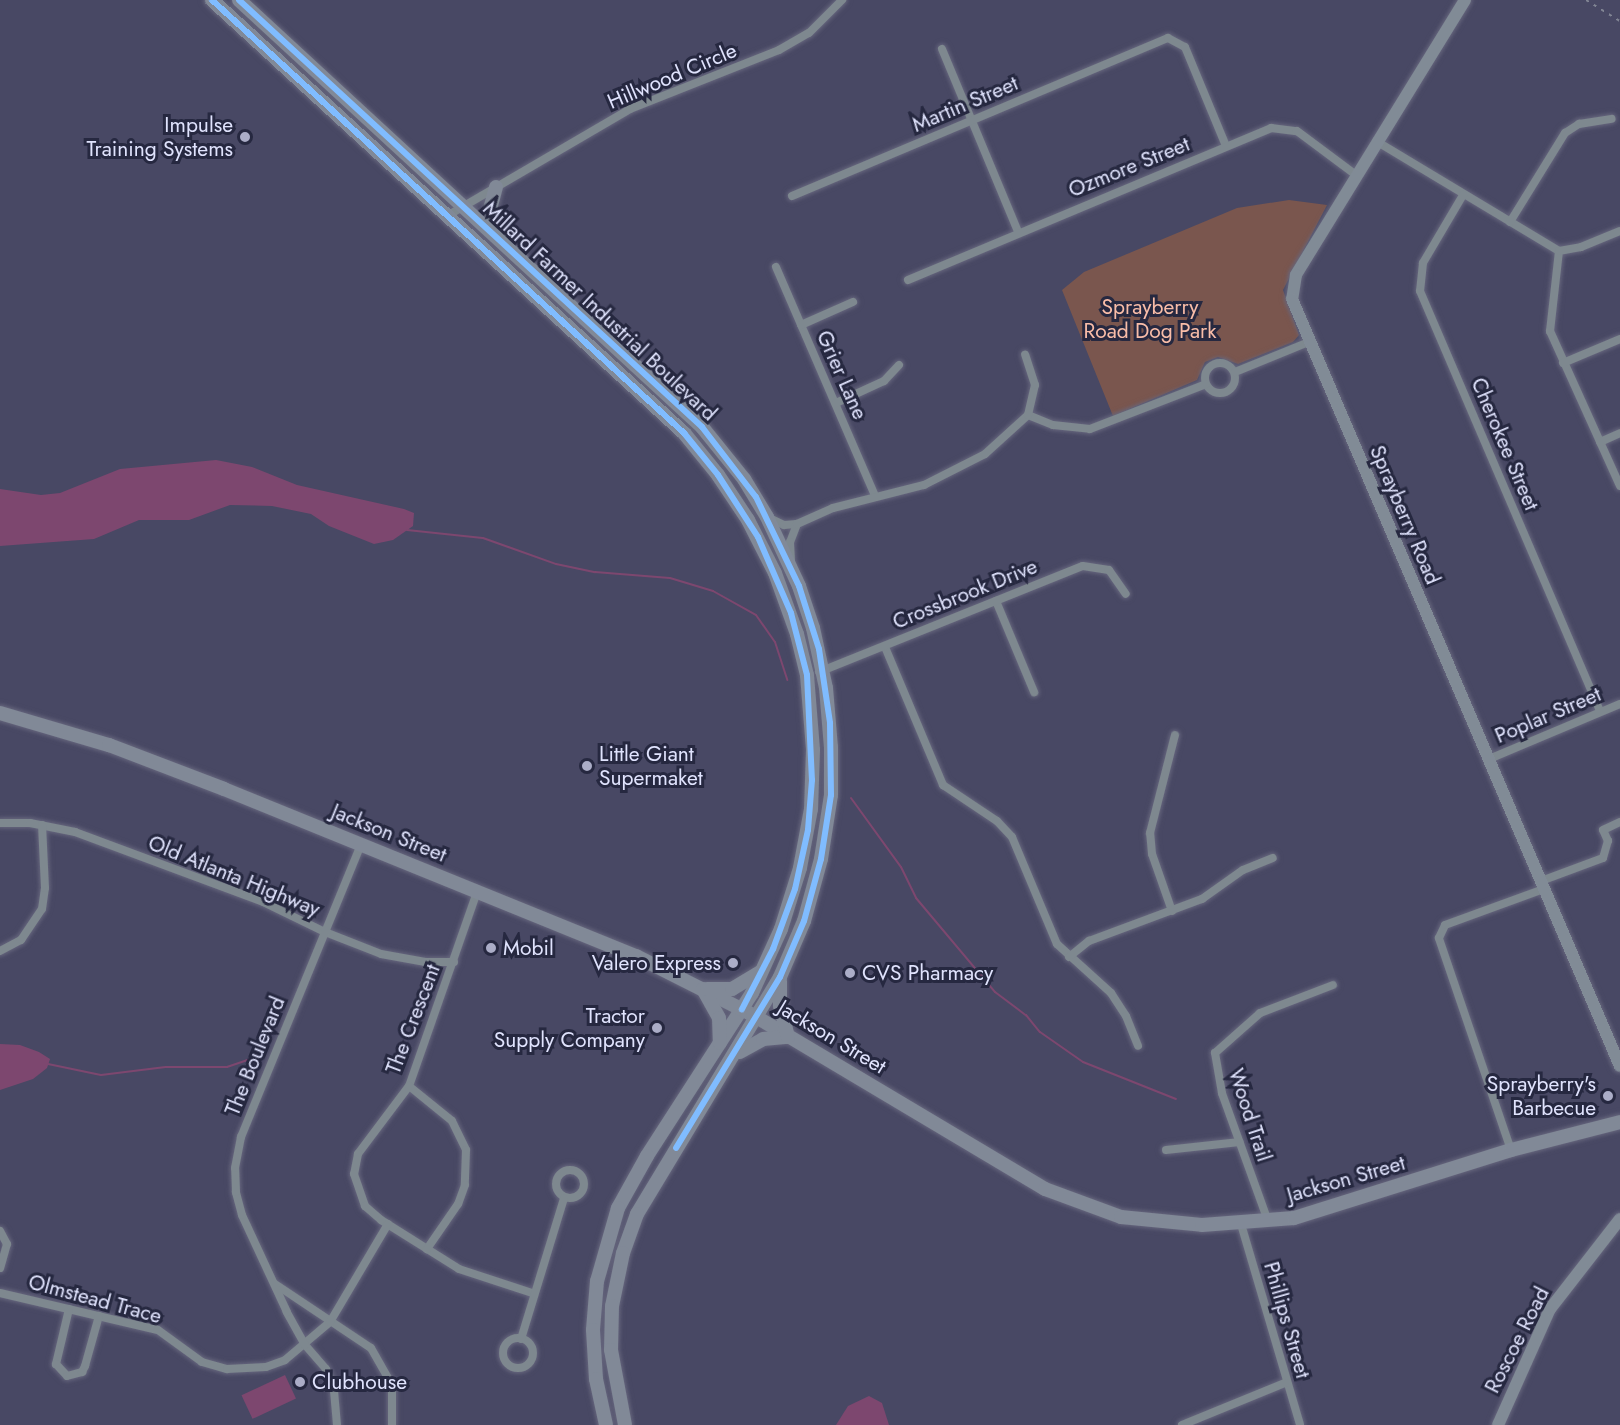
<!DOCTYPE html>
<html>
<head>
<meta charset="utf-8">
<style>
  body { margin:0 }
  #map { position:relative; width:1620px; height:1425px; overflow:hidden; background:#484864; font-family:Jost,sans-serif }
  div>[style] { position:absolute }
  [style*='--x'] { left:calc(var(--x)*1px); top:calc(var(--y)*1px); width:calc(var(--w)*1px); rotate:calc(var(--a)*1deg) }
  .green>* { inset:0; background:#7a564e }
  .water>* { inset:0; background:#7d476f; transform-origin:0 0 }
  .stream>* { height:2px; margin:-1px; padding:0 1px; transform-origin:1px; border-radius:1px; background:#7d476f }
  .roads { filter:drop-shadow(0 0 2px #66667d) drop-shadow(0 0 2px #66667d) }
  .street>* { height:8px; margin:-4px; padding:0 4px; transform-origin:4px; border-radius:4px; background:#7e888f }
  .street>.ring { margin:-4px; padding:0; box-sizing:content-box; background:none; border:8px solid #7e888f; border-radius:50% }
  .secondary>* { height:12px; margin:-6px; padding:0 6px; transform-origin:6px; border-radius:6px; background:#818b96 }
  .primary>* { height:14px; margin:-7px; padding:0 7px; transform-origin:7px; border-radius:7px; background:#818997 }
  .rail>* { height:2px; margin-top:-1px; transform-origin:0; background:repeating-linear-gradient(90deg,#818594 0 3px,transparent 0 9px) }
  .cycleway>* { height:6px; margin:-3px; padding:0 3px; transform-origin:3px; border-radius:3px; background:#80bcff }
  .dots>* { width:16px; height:16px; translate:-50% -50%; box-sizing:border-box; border:3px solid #262840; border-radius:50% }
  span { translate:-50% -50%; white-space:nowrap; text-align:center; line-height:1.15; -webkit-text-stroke:6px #262840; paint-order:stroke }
  .street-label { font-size:21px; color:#e0e3fd }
  .poi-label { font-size:21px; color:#e0e3fd }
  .right { translate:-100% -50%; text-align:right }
  .left { translate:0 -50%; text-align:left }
  .park-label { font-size:21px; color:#f9bda8 }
</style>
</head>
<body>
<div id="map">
  <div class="green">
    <i style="clip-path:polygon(1289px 200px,1327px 205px,1283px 290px,1299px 335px,1293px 342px,1238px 364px,1218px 357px,1205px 362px,1197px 380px,1113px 416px,1062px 290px,1084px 272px,1237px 208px)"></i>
  </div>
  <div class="water">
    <i style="clip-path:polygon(216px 460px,252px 467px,297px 485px,404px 509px,414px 513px,413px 526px,393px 540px,374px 544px,329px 526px,311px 514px,272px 506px,230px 505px,189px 520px,139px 520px,94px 539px,0 546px,0 489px,41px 495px,60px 493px,120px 469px)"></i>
    <i style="clip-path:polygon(0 1044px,20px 1045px,39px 1052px,50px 1059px,47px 1068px,33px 1079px,0 1090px)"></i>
    <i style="left:285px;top:1375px;width:26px;height:48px;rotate:65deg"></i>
    <i style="clip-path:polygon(869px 1396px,882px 1403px,889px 1425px,836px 1425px,848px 1406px)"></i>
  </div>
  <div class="stream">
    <i style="--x:407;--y:530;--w:76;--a:6"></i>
    <i style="--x:483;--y:538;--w:77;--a:19.6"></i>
    <i style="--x:556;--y:564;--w:40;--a:12"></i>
    <i style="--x:595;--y:572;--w:75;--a:4.6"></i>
    <i style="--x:670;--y:578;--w:45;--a:16.8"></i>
    <i style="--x:713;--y:591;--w:49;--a:29.2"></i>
    <i style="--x:756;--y:615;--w:33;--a:55"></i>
    <i style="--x:775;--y:642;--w:40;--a:72"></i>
    <i style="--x:851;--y:798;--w:85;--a:54.1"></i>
    <i style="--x:901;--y:867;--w:34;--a:64"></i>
    <i style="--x:916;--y:898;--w:123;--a:50"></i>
    <i style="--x:995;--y:992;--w:39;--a:37"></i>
    <i style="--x:1026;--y:1015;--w:22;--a:51"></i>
    <i style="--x:1040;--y:1032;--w:52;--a:34.9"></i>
    <i style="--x:1083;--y:1062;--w:100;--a:21.7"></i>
    <i style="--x:48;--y:1064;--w:54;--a:11.7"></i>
    <i style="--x:101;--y:1075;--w:65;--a:-7"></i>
    <i style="--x:166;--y:1067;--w:61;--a:0"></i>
    <i style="--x:227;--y:1067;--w:24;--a:-19"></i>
  </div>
  <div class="roads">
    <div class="street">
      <i style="--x:942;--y:49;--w:198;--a:67.4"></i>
      <i style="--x:1376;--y:141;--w:214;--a:31"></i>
      <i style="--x:1463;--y:195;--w:79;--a:120.5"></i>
      <i style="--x:1423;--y:263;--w:28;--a:96"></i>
      <i style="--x:1420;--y:291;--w:457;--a:66.8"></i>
      <i style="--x:792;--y:196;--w:408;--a:-22.8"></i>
      <i style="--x:1168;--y:38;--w:19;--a:28"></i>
      <i style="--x:1185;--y:47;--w:107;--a:67.5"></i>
      <i style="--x:447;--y:216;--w:212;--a:-30.3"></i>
      <i style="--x:630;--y:109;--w:160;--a:-21.6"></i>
      <i style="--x:779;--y:50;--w:34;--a:-30"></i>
      <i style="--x:809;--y:33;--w:47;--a:-45"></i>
      <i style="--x:1510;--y:222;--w:105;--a:-58.3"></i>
      <i style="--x:1565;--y:133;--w:17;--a:-33"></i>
      <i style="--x:1579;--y:124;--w:33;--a:-9"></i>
      <i style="--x:1559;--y:251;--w:81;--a:96.4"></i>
      <i style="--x:1550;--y:331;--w:170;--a:65.7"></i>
      <i style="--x:1559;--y:251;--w:22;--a:-10"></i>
      <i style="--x:1581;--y:247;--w:42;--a:-22.3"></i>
      <i style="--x:776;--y:267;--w:249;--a:66.6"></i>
      <i style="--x:908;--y:280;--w:394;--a:-22.7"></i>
      <i style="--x:1271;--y:128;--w:26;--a:7"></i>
      <i style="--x:1297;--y:131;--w:74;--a:36.7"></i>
      <i style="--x:801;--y:325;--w:57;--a:-23.9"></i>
      <i class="ring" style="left:1205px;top:363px;width:22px;height:22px"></i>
      <i style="--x:1563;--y:363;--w:62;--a:-22.8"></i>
      <i style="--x:1235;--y:372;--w:80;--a:-22.1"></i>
      <i style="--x:836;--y:403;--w:53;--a:-24.6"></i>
      <i style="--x:884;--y:381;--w:22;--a:-47"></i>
      <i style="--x:1028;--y:415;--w:27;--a:22"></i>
      <i style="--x:1053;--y:425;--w:37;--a:6"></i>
      <i style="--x:1090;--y:429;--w:124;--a:-21.2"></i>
      <i style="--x:1600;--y:442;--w:22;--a:-24"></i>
      <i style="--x:767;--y:517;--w:19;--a:25"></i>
      <i style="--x:784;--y:525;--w:13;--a:-4"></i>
      <i style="--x:797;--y:524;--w:19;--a:111"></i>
      <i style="--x:790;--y:542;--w:20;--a:87"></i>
      <i style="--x:797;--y:524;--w:39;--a:-24"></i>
      <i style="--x:833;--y:508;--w:94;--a:-14.2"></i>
      <i style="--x:924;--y:485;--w:68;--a:-26.9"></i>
      <i style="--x:985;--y:454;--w:58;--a:-42.2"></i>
      <i style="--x:1028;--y:415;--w:31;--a:-77"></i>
      <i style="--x:1035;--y:385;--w:32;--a:-108"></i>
      <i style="--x:996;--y:601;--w:99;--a:67.3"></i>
      <i style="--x:885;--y:647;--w:150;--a:67.2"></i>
      <i style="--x:943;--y:785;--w:65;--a:33.7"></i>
      <i style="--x:997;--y:821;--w:22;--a:47"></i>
      <i style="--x:1012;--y:837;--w:116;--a:67.2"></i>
      <i style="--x:1057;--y:944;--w:73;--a:42.2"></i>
      <i style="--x:1111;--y:993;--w:27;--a:57"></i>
      <i style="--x:1126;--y:1016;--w:32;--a:68"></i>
      <i style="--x:819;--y:672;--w:284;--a:-21.9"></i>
      <i style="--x:1083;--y:566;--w:26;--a:9"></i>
      <i style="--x:1109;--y:570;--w:29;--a:55"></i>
      <i style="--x:1489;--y:759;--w:142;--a:-22.8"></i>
      <i style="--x:0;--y:823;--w:30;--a:0"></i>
      <i style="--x:30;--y:823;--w:46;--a:11.3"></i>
      <i style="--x:75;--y:832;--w:201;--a:20.4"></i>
      <i style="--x:263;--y:902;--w:69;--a:25.8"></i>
      <i style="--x:325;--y:932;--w:60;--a:21.4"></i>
      <i style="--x:381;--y:954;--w:45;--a:10.3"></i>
      <i style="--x:425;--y:962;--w:29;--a:0"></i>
      <i style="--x:1541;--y:881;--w:66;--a:-20.4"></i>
      <i style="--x:1603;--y:858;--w:18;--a:-74"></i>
      <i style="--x:1608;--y:841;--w:12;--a:-114"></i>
      <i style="--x:1603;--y:830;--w:19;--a:-25"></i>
      <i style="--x:477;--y:892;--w:206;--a:109.3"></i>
      <i style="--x:409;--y:1086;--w:85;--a:126.9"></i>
      <i style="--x:358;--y:1154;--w:20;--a:101"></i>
      <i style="--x:354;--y:1174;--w:34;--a:71"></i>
      <i style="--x:365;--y:1206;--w:21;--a:41"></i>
      <i style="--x:381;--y:1220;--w:92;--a:32.1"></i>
      <i style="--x:459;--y:1269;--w:77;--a:18.2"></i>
      <i style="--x:1172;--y:911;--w:60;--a:-109.3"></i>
      <i style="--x:1152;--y:854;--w:21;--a:-95"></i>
      <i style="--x:1150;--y:833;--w:101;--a:-75.7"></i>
      <i style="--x:0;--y:951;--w:24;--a:-28"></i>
      <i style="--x:21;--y:940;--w:37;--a:-56"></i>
      <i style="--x:42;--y:909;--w:21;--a:-82"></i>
      <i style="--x:45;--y:888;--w:63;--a:-92.7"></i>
      <i style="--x:1069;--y:957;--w:26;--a:-39"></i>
      <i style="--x:1089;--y:941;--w:121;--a:-20.4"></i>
      <i style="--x:1202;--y:899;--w:50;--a:-35.3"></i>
      <i style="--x:1243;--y:870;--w:32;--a:-22"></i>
      <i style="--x:409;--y:1086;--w:55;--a:39.1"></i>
      <i style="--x:452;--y:1121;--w:32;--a:64"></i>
      <i style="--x:466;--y:1150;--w:35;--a:92"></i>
      <i style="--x:465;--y:1185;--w:20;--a:110"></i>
      <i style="--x:458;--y:1204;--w:55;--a:124.6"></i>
      <i style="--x:1166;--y:1150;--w:74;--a:-6.2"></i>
      <i style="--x:1511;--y:1150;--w:224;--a:-108.8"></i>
      <i style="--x:1439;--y:938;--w:14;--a:-65"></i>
      <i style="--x:1445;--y:925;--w:105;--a:-20"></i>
      <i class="ring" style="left:556px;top:1170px;width:20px;height:20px"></i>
      <i style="--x:1268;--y:1221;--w:136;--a:-109.8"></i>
      <i style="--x:1222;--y:1093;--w:41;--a:-99.9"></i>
      <i style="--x:1215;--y:1053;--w:60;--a:-41.6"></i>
      <i style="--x:1260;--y:1013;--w:78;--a:-21"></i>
      <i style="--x:1241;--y:1224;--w:209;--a:73.6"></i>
      <i style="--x:0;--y:1231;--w:15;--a:62"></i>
      <i style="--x:7;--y:1244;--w:25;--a:106"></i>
      <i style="--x:275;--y:1284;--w:115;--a:33.7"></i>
      <i style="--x:371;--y:1348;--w:43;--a:60.4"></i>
      <i style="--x:392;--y:1385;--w:40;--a:90"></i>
      <i style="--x:0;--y:1293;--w:162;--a:13.2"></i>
      <i style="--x:158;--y:1330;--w:54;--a:36"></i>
      <i style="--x:202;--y:1362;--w:26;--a:16"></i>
      <i style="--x:227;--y:1369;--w:39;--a:-3"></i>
      <i style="--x:266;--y:1367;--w:20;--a:-20"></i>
      <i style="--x:285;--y:1360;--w:59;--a:-40.2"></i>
      <i style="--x:330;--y:1322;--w:114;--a:-59.4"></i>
      <i style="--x:69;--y:1309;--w:57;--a:103.3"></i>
      <i style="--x:56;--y:1364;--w:16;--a:47"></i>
      <i style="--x:67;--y:1376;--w:16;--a:-15"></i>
      <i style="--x:82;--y:1372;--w:7;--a:-63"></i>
      <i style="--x:85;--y:1366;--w:52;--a:-74.4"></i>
      <i class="ring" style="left:503px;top:1338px;width:22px;height:22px"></i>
      <i style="--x:521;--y:1339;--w:147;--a:-73"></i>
      <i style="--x:337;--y:1425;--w:37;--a:-95"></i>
      <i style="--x:334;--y:1388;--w:21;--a:-113"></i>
      <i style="--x:326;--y:1369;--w:32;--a:-131"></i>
      <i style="--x:305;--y:1345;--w:38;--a:-119"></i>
      <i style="--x:287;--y:1312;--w:107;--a:-114.9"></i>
      <i style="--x:242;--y:1215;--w:24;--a:-105"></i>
      <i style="--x:236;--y:1192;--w:24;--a:-92"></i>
      <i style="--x:235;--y:1168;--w:32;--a:-79"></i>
      <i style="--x:241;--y:1137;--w:316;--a:-67.7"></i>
      <i style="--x:1182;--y:1425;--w:111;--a:-22.2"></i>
    </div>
    <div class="secondary">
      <i style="--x:1465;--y:0;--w:323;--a:121.6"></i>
      <i style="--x:1296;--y:275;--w:24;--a:99"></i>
      <i style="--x:1292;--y:299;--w:834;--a:66.85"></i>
      <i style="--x:1498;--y:1425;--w:127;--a:-65.9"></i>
      <i style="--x:1550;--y:1309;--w:114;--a:-52.1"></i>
    </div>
    <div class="primary">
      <i style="--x:212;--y:0;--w:641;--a:42.53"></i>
      <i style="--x:684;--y:433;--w:54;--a:51"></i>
      <i style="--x:718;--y:475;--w:54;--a:56.3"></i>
      <i style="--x:748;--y:520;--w:59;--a:63"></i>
      <i style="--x:775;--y:573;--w:65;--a:70.2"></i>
      <i style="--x:797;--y:634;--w:42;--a:76.3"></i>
      <i style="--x:807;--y:675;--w:75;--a:85.4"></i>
      <i style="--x:813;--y:750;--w:59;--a:91.9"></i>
      <i style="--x:811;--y:809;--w:60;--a:100.6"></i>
      <i style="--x:800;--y:868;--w:64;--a:107.3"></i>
      <i style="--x:781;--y:929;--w:70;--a:114.4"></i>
      <i style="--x:752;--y:993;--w:194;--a:122.8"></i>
      <i style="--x:647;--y:1156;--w:60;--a:119.1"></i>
      <i style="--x:618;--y:1208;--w:76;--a:106"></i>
      <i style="--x:597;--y:1281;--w:49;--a:94.7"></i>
      <i style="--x:593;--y:1330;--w:49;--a:86.5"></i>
      <i style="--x:596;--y:1379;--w:47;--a:77.7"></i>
      <i style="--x:239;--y:0;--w:630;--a:42.68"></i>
      <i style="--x:702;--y:427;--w:67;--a:51.1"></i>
      <i style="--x:744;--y:479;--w:44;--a:58.8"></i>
      <i style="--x:767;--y:517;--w:76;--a:65.1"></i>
      <i style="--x:799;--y:586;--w:44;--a:71.6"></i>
      <i style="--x:813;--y:628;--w:61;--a:77.8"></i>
      <i style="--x:826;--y:688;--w:59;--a:85.2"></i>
      <i style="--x:831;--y:747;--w:48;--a:90"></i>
      <i style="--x:831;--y:795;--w:65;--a:98.9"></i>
      <i style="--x:821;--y:859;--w:64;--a:105.3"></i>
      <i style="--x:804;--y:921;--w:61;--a:113.2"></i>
      <i style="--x:780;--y:977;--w:277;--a:121.1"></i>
      <i style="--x:637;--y:1214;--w:41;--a:109.7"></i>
      <i style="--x:623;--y:1253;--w:54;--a:101.7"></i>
      <i style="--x:612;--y:1306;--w:44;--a:91.3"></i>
      <i style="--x:611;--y:1350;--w:76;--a:79.4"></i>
      <i style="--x:496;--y:187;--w:24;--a:105"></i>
      <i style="--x:490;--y:210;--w:28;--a:64"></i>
      <i style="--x:0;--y:713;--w:114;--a:16.4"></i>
      <i style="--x:109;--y:745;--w:123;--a:20.9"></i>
      <i style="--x:224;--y:789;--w:445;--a:22.1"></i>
      <i style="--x:636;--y:956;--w:131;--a:26.8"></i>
      <i style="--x:753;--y:1015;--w:340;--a:30.8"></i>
      <i style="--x:1045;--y:1189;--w:81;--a:20.2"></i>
      <i style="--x:1121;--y:1217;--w:81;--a:5.6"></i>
      <i style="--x:1202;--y:1225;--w:92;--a:-4.4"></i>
      <i style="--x:1294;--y:1218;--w:227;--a:-17.4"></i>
      <i style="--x:1511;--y:1150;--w:113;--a:-14.4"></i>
      <i style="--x:703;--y:989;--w:33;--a:61"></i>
      <i style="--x:719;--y:1018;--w:25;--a:88"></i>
      <i style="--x:707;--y:989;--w:25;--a:0"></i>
      <i style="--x:732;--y:989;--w:33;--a:-31"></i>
      <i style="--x:740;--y:1052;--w:26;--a:-29"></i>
      <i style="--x:763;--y:1039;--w:25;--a:-5"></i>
      <i style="--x:788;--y:1037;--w:32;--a:-104"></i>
      <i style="--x:780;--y:1006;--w:25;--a:-90"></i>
    </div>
  </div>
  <div class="rail">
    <i style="--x:1586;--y:0;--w:40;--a:32"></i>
  </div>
  <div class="cycleway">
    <i style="--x:212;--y:0;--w:641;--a:42.53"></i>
    <i style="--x:684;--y:433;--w:54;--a:51"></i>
    <i style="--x:718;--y:475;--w:74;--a:57.2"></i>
    <i style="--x:758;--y:537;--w:83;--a:66.5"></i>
    <i style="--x:791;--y:613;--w:64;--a:75.5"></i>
    <i style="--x:807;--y:675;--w:105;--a:87.3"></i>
    <i style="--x:812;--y:780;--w:50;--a:94.6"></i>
    <i style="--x:808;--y:830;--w:60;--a:102.4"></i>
    <i style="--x:795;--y:889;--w:64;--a:110.1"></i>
    <i style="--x:773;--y:949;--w:68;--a:117.3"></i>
    <i style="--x:239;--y:0;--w:630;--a:42.68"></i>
    <i style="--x:702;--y:427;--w:88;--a:52.4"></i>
    <i style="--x:756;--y:497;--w:99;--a:64.2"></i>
    <i style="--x:799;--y:586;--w:66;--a:72.4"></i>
    <i style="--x:819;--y:649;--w:75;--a:81.5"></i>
    <i style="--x:830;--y:723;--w:72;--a:89.2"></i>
    <i style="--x:831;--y:795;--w:65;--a:98.9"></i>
    <i style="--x:821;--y:859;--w:64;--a:105.3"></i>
    <i style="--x:804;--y:921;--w:61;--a:113.2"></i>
    <i style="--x:780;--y:977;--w:200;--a:121.3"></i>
  </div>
  <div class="dots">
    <i style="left:245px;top:137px;background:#abadc7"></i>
    <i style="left:587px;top:766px;background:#abadc7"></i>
    <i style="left:491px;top:948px;background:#abadc7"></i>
    <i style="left:733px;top:963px;background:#abadc7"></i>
    <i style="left:850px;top:973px;background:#abadc7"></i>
    <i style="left:657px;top:1028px;background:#abadc7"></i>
    <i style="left:1608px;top:1096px;background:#abadc7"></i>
    <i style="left:300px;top:1382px;background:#abadc7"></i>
  </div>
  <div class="street-label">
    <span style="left:672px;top:76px;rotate:-23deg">Hillwood Circle</span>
    <span style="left:965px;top:104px;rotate:-23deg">Martin Street</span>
    <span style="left:1129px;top:167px;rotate:-22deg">Ozmore Street</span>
    <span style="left:600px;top:311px;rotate:43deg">Millard Farmer Industrial Boulevard</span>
    <span style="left:842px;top:375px;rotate:66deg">Grier Lane</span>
    <span style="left:1505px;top:444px;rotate:67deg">Cherokee Street</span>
    <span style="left:1405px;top:515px;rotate:67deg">Sprayberry Road</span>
    <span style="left:965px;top:594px;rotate:-22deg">Crossbrook Drive</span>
    <span style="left:1548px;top:715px;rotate:-23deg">Poplar Street</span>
    <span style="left:389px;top:833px;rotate:22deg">Jackson Street</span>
    <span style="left:234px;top:876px;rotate:22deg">Old Atlanta Highway</span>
    <span style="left:413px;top:1019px;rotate:-69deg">The Crescent</span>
    <span style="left:832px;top:1037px;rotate:31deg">Jackson Street</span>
    <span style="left:255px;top:1056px;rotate:-68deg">The Boulevard</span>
    <span style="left:1250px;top:1115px;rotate:72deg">Wood Trail</span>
    <span style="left:1346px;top:1179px;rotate:-16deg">Jackson Street</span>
    <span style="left:95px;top:1299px;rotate:15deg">Olmstead Trace</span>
    <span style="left:1287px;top:1320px;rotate:74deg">Phillips Street</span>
    <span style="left:1517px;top:1340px;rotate:-63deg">Roscoe Road</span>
  </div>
  <div class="poi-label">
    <span class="right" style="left:233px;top:137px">Impulse<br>Training Systems</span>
    <span class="left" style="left:599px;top:766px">Little Giant<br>Supermaket</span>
    <span class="left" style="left:503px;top:948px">Mobil</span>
    <span class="right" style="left:721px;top:963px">Valero Express</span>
    <span class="left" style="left:862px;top:973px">CVS Pharmacy</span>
    <span class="right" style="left:645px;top:1028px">Tractor<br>Supply Company</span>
    <span class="right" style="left:1596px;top:1096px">Sprayberry's<br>Barbecue</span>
    <span class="left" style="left:312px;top:1382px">Clubhouse</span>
  </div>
  <div class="park-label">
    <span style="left:1150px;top:319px">Sprayberry<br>Road Dog Park</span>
  </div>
</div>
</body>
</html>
